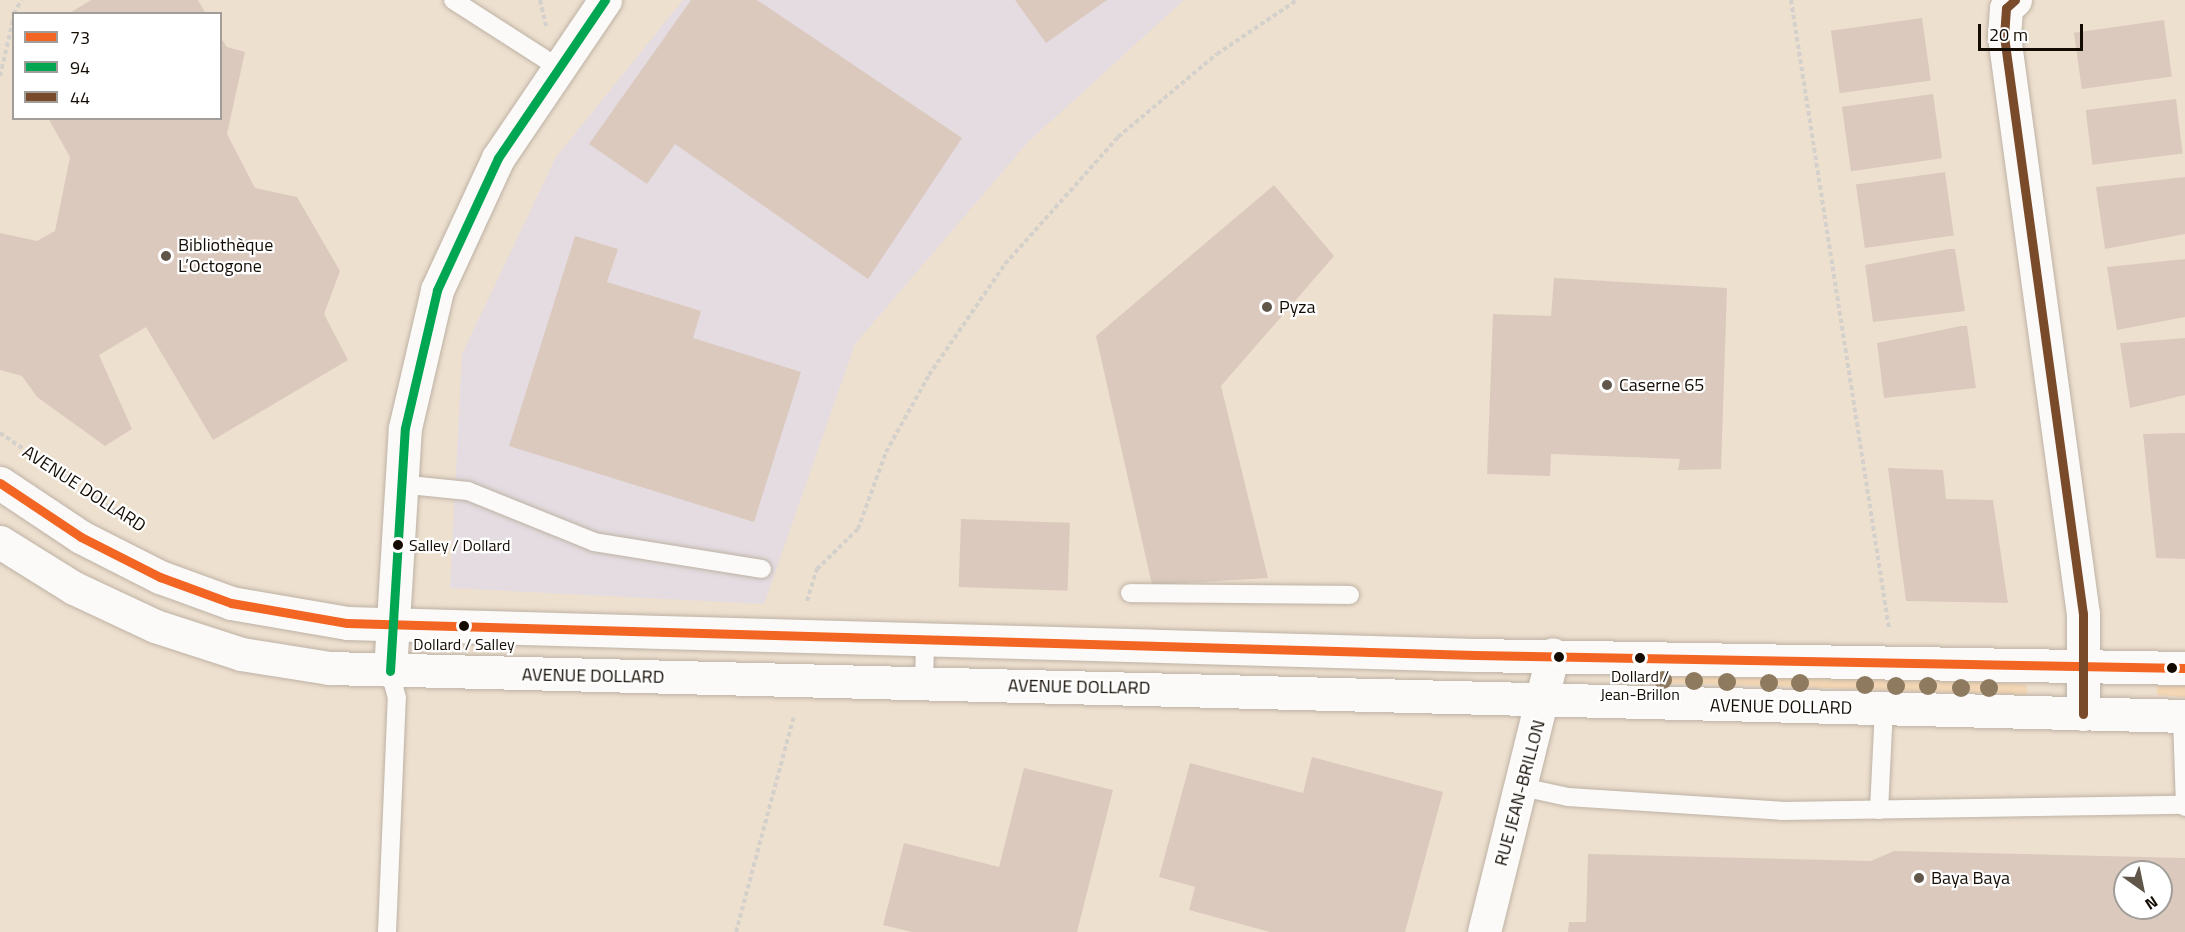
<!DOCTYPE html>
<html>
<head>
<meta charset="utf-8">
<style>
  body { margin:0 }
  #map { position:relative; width:2185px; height:932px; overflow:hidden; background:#eee0cf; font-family:"Titillium Web",sans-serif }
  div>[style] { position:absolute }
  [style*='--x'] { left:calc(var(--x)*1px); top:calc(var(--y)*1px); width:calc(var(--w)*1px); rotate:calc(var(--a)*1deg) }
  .industrial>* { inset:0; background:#e4dce1 }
  .green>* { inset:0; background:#f4d7b4 }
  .building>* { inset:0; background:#dbc9be; transform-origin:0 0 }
  .path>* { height:4px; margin-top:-2px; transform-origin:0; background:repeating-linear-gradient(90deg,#d4d0cb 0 4.5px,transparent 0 7.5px) }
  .roads { filter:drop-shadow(0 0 2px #bdb2a5) drop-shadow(0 0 2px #bdb2a5) }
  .service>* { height:18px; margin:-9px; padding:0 9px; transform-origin:9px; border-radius:9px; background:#fcfaf8 }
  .minor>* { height:33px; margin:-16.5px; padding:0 16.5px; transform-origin:16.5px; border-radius:16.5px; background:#fcfaf8 }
  .tertiary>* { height:33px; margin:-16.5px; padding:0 16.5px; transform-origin:16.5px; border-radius:16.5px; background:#fcfaf8 }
  .secondary>* { height:33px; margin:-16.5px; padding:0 16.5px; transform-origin:16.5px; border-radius:16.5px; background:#fcfaf8 }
  .bus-1>* { height:9px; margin:-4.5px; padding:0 4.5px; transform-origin:4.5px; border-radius:4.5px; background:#f26522 }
  .bus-2>* { height:9px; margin:-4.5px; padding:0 4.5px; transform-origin:4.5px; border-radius:4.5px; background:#00a651 }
  .bus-3>* { height:9px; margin:-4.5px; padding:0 4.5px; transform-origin:4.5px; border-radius:4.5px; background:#7a4b2a }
  .trees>* { width:18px; height:18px; margin:-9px; border-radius:50%; background:#8e7a5e }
  .dots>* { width:16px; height:16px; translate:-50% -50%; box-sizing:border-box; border:3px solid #fff; border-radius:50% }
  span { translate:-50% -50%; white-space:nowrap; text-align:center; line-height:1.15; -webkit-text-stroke:4.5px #fff; paint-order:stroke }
  .bus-label { font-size:16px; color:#140c03 }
  .left { translate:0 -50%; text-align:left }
  .poi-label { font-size:18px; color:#140c03 }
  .street-label { font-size:18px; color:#140c03 }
  .legend { position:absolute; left:12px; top:12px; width:210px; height:108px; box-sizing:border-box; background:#fff; border:2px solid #a19e9a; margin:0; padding:8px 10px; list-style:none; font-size:18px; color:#140c03 }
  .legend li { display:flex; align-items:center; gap:12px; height:30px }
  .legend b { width:30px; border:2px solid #a19e9a }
  .north { position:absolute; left:2113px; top:860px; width:60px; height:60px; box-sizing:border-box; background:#fff; border:2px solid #a19e9a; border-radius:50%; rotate:147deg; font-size:16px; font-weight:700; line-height:24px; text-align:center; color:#140c03 }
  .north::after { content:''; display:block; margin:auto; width:21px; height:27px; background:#60564a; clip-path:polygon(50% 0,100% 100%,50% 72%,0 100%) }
  .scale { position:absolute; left:1978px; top:24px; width:105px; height:27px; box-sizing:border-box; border:3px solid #140c03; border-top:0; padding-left:8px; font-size:18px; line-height:21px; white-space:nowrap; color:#140c03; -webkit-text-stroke:4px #fff; paint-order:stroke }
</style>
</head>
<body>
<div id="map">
  <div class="industrial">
    <i style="clip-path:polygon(683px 0,1184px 0,1028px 142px,855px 344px,764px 604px,450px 588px,462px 354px,556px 157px)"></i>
  </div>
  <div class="green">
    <i style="clip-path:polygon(1693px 675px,1972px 681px,2027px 685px,2027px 695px,1624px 681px)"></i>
    <i style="clip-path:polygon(2157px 686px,2185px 686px,2185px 697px,2157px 695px)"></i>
  </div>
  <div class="building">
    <i style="clip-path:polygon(91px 0,198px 0,206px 14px,68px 14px)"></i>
    <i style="clip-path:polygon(691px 0,757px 0,962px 138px,868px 279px,675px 144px,647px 184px,589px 144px)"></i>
    <i style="clip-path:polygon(1015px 0,1107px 0,1046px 43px)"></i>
    <i style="left:1922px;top:18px;width:63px;height:92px;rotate:82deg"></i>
    <i style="left:2164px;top:20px;width:57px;height:91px;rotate:82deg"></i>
    <i style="clip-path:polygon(220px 37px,227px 47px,245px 52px,227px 134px,255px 188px,297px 197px,340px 271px,324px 314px,348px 360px,213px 440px,146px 327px,99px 355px,132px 429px,105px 446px,37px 397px,22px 376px,0 370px,0 233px,37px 241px,55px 231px,70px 157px,48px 118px,220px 118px)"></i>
    <i style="left:1933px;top:94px;width:65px;height:92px;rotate:82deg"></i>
    <i style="left:2176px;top:99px;width:55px;height:91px;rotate:83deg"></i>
    <i style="left:1945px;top:172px;width:64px;height:90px;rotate:82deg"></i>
    <i style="clip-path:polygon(2185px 177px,2185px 234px,2105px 249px,2096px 187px)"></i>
    <i style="clip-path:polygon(1274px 185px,1334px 256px,1221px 386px,1268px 578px,1152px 585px,1096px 336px)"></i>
    <i style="clip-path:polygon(575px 236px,618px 249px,607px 282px,701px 311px,693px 338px,801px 372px,754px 522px,509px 446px)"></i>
    <i style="clip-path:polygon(1949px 249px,1955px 249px,1965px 311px,1873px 322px,1865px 265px)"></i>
    <i style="clip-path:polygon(2185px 259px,2185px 317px,2117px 330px,2107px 267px)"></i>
    <i style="clip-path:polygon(1554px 278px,1727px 288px,1721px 469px,1678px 470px,1680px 459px,1551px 454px,1550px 476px,1487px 474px,1493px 314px,1551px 316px)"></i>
    <i style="clip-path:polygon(1961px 326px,1967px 326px,1976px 388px,1884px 398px,1877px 343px)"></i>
    <i style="clip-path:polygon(2185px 338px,2185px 395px,2130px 408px,2120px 343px)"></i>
    <i style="clip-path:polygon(2185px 433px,2185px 559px,2156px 558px,2143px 434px)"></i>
    <i style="clip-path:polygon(1888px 468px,1943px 470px,1946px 499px,1993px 500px,2008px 603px,1906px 601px)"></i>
    <i style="left:961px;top:519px;width:109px;height:68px;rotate:2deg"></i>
    <i style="clip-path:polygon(1312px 757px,1443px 792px,1405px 932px,1270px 932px,1189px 910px,1195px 887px,1159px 877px,1190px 763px,1303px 793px)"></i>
    <i style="clip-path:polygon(1024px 768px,1113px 790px,1077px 932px,912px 932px,883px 925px,904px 843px,999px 867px)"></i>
    <i style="clip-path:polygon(evenodd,1894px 851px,2185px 858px,2185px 932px,1568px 932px,1569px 922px,1586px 922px,1588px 854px,1871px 861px,1894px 851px,2125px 872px,2161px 872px,2161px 908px,2125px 908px,2125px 872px)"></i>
  </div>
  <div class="path">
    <i style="--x:540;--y:0;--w:27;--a:77"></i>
    <i style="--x:1791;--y:0;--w:637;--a:81.14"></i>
    <i style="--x:14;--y:14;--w:16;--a:-63"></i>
    <i style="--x:0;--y:76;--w:62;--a:-76.9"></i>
    <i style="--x:0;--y:433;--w:146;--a:34.1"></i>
    <i style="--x:807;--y:601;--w:34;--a:-73"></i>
    <i style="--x:817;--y:569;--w:57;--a:-44.3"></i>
    <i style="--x:858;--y:529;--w:82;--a:-70"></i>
    <i style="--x:886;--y:452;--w:88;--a:-60.8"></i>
    <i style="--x:929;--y:375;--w:135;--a:-55.6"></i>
    <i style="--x:1005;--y:264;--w:170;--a:-48.3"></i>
    <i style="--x:1118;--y:137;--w:129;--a:-40"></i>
    <i style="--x:1217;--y:54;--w:97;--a:-34"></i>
    <i style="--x:736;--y:932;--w:225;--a:-75"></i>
  </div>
  <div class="roads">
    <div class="service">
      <i style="--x:453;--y:0;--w:122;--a:32.7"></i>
      <i style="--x:399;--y:484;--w:69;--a:5.8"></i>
      <i style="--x:468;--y:491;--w:136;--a:22"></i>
      <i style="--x:594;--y:542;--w:170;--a:9.1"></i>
      <i style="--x:1130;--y:593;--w:220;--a:0.5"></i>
      <i style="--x:924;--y:683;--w:42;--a:-88.6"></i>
      <i style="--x:2182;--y:716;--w:91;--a:88.1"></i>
      <i style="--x:1522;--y:787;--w:47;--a:12.3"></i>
      <i style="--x:1568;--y:797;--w:214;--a:3.7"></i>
      <i style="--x:1782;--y:811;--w:401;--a:-0.9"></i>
      <i style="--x:1879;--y:810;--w:101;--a:-87.2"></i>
      <i style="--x:387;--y:932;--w:234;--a:-87.6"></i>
      <i style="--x:397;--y:698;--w:28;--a:-105"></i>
    </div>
    <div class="minor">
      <i style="--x:2015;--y:0;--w:12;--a:138"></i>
      <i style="--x:2006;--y:8;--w:28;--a:94"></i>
      <i style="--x:2004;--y:36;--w:583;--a:82.22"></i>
      <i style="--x:2083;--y:614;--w:100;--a:90"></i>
      <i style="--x:1484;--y:932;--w:286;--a:-76.1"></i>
    </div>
    <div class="tertiary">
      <i style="--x:390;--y:671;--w:243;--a:-86.5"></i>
      <i style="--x:405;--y:428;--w:142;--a:-76.9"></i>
      <i style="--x:437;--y:290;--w:145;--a:-65.2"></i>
      <i style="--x:498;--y:158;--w:191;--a:-55.9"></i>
    </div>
    <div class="secondary">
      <i style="--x:0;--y:483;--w:97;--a:33.7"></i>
      <i style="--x:81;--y:537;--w:89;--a:26.9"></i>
      <i style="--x:160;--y:577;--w:76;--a:20.1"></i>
      <i style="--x:231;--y:603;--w:118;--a:9.8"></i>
      <i style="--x:347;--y:623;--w:1128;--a:1.62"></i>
      <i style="--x:1475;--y:655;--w:710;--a:1.05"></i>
      <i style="--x:0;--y:542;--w:87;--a:31.9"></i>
      <i style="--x:74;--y:588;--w:89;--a:25.1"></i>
      <i style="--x:155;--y:626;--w:90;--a:18"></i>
      <i style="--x:241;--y:654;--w:89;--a:9"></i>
      <i style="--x:329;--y:668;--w:1857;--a:1.48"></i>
    </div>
  </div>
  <div class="bus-1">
    <i style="--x:0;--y:483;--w:97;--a:33.7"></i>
    <i style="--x:81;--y:537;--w:89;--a:26.9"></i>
    <i style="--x:160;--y:577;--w:76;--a:20.1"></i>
    <i style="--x:231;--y:603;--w:118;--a:9.8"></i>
    <i style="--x:347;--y:623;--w:1128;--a:1.62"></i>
    <i style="--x:1475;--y:655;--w:710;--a:1.05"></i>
  </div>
  <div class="bus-2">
    <i style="--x:390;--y:671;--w:243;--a:-86.5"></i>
    <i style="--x:405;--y:428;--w:142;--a:-76.9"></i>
    <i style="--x:437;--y:290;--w:145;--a:-65.2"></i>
    <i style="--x:498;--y:158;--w:191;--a:-55.9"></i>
  </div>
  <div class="bus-3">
    <i style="--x:2015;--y:0;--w:12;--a:138"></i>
    <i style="--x:2006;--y:8;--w:28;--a:94"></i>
    <i style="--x:2004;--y:36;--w:583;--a:82.22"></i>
    <i style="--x:2083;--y:614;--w:100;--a:90"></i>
  </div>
  <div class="trees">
    <i style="left:1663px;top:680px"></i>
    <i style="left:1694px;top:681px"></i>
    <i style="left:1727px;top:682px"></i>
    <i style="left:1769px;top:683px"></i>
    <i style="left:1800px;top:683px"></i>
    <i style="left:1865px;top:685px"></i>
    <i style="left:1896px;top:686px"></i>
    <i style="left:1928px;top:686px"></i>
    <i style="left:1961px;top:688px"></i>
    <i style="left:1989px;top:688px"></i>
  </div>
  <div class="dots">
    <i style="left:166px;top:256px;background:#60564a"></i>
    <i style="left:1267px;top:307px;background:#60564a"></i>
    <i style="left:1607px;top:385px;background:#60564a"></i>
    <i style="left:398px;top:545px;background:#140c03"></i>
    <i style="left:464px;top:626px;background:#140c03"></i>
    <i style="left:1559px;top:657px;background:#140c03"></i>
    <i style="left:1640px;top:658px;background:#140c03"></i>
    <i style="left:2172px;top:668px;background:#140c03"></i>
    <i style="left:1919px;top:878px;background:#60564a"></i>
  </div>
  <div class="bus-label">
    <span class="left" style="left:409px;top:545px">Salley / Dollard</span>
    <span style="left:464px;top:644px">Dollard / Salley</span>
    <span style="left:1640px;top:685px">Dollard /<br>Jean-Brillon</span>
  </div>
  <div class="poi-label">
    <span class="left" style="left:178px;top:256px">Bibliothèque<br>L’Octogone</span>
    <span class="left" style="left:1279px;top:307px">Pyza</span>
    <span class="left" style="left:1619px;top:385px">Caserne 65</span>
    <span class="left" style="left:1931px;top:878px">Baya Baya</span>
  </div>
  <div class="street-label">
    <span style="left:84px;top:489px;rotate:33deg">AVENUE DOLLARD</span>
    <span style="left:593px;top:676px;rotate:1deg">AVENUE DOLLARD</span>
    <span style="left:1079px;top:687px;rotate:1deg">AVENUE DOLLARD</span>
    <span style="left:1781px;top:707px;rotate:1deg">AVENUE DOLLARD</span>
    <span style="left:1520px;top:793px;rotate:-75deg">RUE JEAN-BRILLON</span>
  </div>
  <ul class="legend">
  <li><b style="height:8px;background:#f26522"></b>73</li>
  <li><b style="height:8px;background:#00a651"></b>94</li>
  <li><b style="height:8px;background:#7a4b2a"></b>44</li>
  </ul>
  <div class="north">N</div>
  <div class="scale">20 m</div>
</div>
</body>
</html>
